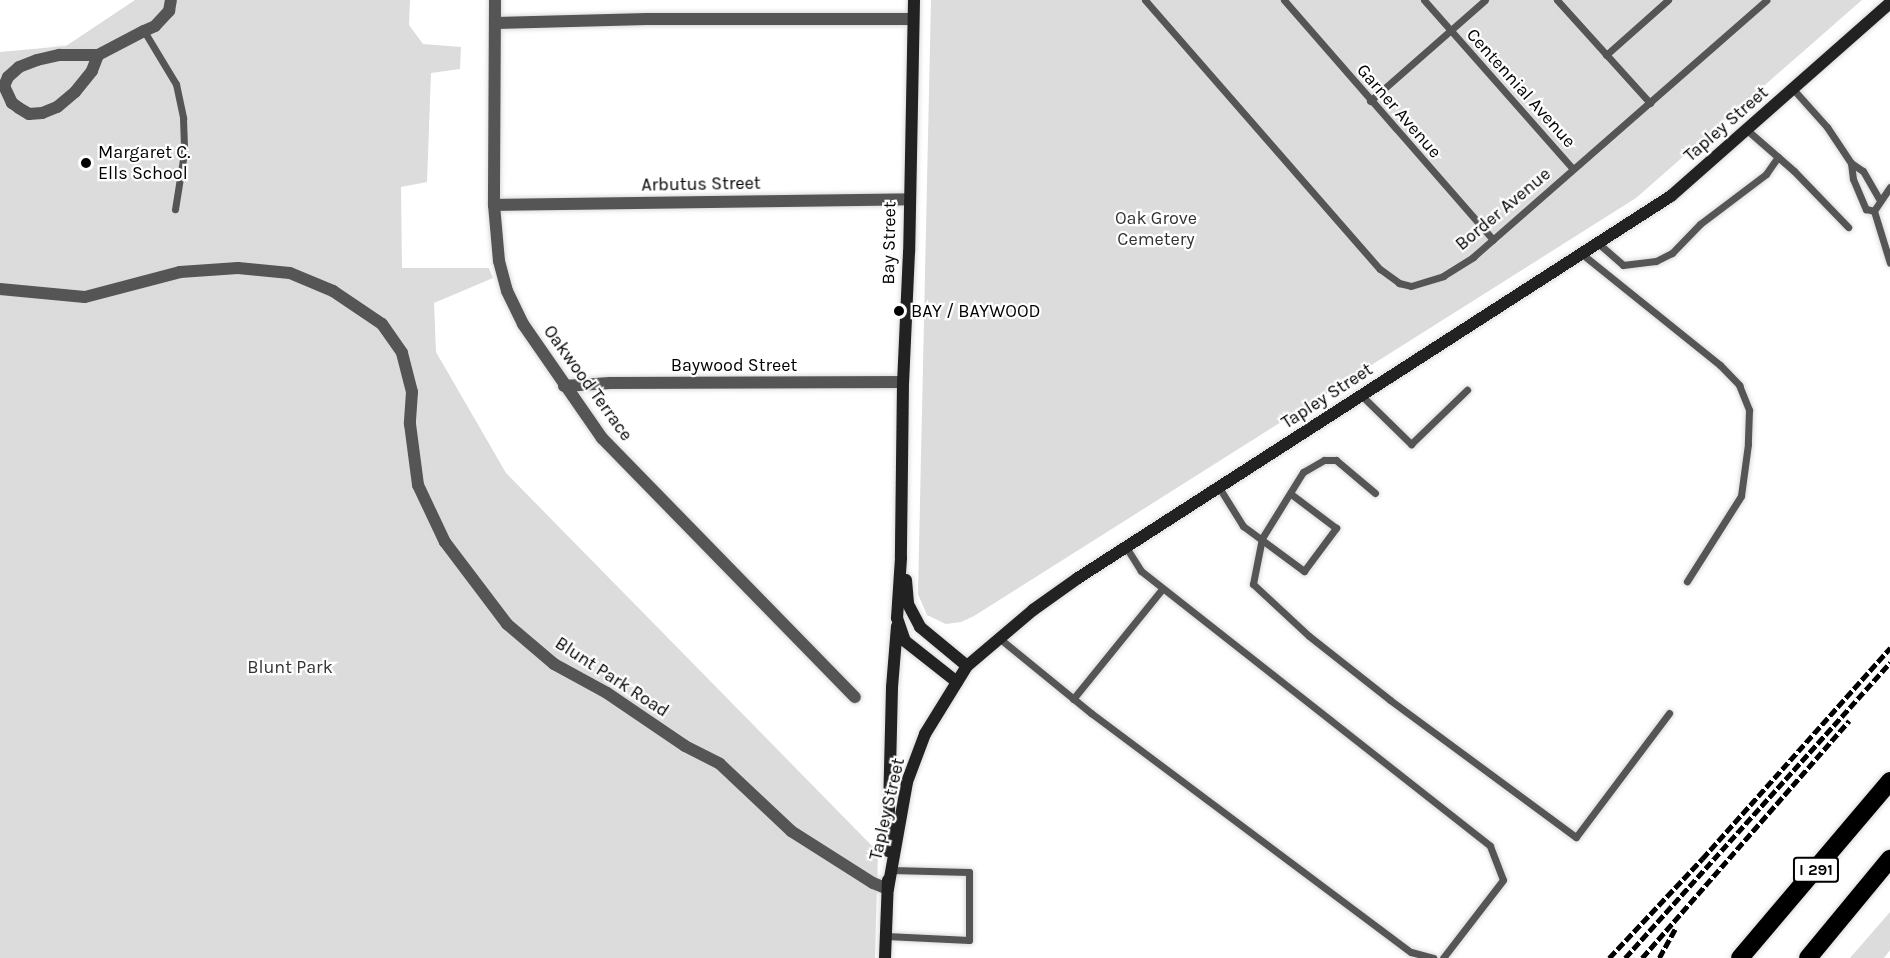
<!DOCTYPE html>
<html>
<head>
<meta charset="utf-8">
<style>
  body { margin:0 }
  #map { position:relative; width:1890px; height:958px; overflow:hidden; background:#fff; font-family:Karla,sans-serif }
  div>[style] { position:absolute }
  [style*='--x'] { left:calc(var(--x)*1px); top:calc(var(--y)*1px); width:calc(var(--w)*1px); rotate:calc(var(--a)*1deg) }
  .green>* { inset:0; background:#dcdcdc }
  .roads { filter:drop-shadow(0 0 2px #dbdbdb) drop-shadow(0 0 2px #dbdbdb) }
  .service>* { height:7px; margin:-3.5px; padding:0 3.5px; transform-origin:3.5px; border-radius:3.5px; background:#555 }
  .minor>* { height:12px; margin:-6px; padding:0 6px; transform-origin:6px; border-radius:6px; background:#555 }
  .secondary>* { height:12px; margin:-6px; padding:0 6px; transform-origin:6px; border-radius:6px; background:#222 }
  .motorway>* { height:18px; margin:-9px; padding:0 9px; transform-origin:9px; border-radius:9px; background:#000 }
  .rail>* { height:4.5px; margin-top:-2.25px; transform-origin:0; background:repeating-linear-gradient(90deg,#000 0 9px,transparent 0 12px) }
  .dots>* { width:16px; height:16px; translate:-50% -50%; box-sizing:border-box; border:3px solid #fff; border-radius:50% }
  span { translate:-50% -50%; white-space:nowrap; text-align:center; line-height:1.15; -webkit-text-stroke:4.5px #fff; paint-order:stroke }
  .shield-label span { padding:2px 4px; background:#fff; border:2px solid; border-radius:4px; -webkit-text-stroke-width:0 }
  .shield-label { font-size:16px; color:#000; font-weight:700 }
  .street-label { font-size:18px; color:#000 }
  .poi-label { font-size:18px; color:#000 }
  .left { translate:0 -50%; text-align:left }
  .park-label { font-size:18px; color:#333 }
</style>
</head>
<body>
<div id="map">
  <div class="green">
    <i style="clip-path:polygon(135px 0,410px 0,409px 25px,423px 44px,461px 47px,460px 69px,431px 73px,427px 182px,401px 187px,402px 268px,489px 268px,493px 278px,434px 303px,436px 352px,506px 473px,878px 852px,875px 958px,0 958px,0 52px,66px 46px)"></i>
    <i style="clip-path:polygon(931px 0,1862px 0,1636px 198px,974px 616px,961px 622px,946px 624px,927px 615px,918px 594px)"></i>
    <i style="clip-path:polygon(1890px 912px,1890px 950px,1884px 958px,1850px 958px)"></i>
  </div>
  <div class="roads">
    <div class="service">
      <i style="--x:1145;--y:0;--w:357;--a:48.9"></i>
      <i style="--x:1380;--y:269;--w:24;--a:36"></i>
      <i style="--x:1399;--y:283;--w:12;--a:14"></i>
      <i style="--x:1411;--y:286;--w:34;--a:-17"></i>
      <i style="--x:1443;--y:276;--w:36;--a:-32"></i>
      <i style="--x:1473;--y:257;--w:390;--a:-41.2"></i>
      <i style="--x:1284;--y:0;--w:318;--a:48.9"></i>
      <i style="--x:1424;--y:0;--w:225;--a:48.6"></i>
      <i style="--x:1557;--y:0;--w:139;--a:47.9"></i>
      <i style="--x:144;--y:31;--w:62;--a:58.9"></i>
      <i style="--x:176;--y:84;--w:35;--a:78"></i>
      <i style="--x:183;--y:118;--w:35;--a:88"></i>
      <i style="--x:184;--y:153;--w:57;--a:99.1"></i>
      <i style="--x:1606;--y:55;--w:83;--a:-41.6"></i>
      <i style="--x:1793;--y:89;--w:51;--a:48.2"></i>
      <i style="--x:1827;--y:127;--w:43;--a:56.3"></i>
      <i style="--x:1851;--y:163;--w:14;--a:34"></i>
      <i style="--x:1863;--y:171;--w:34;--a:60"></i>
      <i style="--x:1370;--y:101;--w:153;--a:-41.3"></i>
      <i style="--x:1747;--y:130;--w:62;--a:41.1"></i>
      <i style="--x:1794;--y:171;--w:78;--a:46"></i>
      <i style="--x:1851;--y:163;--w:16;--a:83"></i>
      <i style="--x:1853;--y:179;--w:33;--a:67"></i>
      <i style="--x:1866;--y:209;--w:8;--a:14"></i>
      <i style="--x:1890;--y:187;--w:29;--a:124"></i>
      <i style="--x:1874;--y:211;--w:54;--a:72.9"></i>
      <i style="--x:1599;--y:244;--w:32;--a:41"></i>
      <i style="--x:1623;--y:265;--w:33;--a:-7"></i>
      <i style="--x:1656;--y:261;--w:18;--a:-27"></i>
      <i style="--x:1672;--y:253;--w:40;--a:-46"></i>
      <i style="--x:1700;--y:224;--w:83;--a:-37.1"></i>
      <i style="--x:1766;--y:174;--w:21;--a:-55"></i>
      <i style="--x:1582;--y:254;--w:177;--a:38.8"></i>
      <i style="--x:1720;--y:365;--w:28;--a:46"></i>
      <i style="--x:1739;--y:385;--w:27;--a:68"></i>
      <i style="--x:1749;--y:410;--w:34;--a:92"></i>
      <i style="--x:1748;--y:444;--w:52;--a:97.7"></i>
      <i style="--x:1741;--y:496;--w:101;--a:122.4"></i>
      <i style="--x:1362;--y:396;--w:69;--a:44.4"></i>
      <i style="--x:1411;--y:444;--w:78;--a:-44"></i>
      <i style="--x:1220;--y:489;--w:44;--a:58.1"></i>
      <i style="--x:1243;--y:526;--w:76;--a:36.4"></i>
      <i style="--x:1304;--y:571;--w:54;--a:-53.3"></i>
      <i style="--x:1336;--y:528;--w:56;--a:-142.9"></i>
      <i style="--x:1375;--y:493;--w:51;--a:-139.8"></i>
      <i style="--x:1336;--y:460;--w:12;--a:180"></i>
      <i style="--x:1324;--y:460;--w:24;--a:150"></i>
      <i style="--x:1303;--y:472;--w:78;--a:121.8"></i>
      <i style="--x:1262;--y:538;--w:47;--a:101.1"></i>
      <i style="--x:1253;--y:584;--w:76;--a:42.9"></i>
      <i style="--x:1309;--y:636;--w:103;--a:38.3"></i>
      <i style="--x:1390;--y:700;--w:231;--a:36.4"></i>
      <i style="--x:1576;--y:837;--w:155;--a:-53.1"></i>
      <i style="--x:1126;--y:547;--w:28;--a:58"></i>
      <i style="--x:1141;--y:571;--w:444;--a:38.2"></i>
      <i style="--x:1490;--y:846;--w:36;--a:69"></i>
      <i style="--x:1503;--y:880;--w:98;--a:127.6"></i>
      <i style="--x:999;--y:638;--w:119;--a:39.2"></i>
      <i style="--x:1091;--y:713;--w:399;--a:36.8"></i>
      <i style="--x:1411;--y:952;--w:23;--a:15"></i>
      <i style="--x:1073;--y:699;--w:141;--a:-51"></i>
      <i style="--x:886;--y:936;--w:83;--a:2.8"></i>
      <i style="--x:969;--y:940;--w:68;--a:-90"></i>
      <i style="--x:969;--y:872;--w:78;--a:-178.5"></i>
    </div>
    <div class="minor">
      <i style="--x:495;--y:0;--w:205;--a:90.3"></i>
      <i style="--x:494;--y:205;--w:56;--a:84.9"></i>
      <i style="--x:499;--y:261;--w:31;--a:75"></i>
      <i style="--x:507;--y:291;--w:37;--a:64"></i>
      <i style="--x:523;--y:324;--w:139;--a:55.3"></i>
      <i style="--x:602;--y:438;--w:362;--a:45.7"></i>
      <i style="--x:496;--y:23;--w:151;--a:-1.5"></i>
      <i style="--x:647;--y:19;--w:265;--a:0"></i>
      <i style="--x:98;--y:55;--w:17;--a:111"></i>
      <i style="--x:92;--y:71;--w:27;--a:129"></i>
      <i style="--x:75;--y:92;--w:23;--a:140"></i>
      <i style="--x:57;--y:107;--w:16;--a:158"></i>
      <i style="--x:42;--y:113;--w:13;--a:176"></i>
      <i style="--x:29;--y:114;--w:12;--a:-149"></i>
      <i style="--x:19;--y:108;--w:9;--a:-144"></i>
      <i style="--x:12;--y:103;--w:19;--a:-115"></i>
      <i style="--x:4;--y:86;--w:10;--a:-66"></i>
      <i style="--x:8;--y:77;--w:15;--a:-42"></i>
      <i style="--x:19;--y:67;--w:19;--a:-21"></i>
      <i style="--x:37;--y:60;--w:23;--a:-13"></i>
      <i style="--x:59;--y:55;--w:39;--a:0"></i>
      <i style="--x:98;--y:55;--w:52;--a:-27.6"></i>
      <i style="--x:144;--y:31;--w:12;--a:-24"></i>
      <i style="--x:155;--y:26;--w:21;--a:-47"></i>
      <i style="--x:169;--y:11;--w:11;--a:-80"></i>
      <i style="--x:494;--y:205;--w:414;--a:-0.8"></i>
      <i style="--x:0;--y:289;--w:85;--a:5.4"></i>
      <i style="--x:85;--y:297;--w:98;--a:-14.7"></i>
      <i style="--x:180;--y:272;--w:58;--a:-3.9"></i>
      <i style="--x:238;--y:268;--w:52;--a:5.5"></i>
      <i style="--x:290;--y:273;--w:47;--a:22.7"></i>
      <i style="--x:333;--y:291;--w:59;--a:34"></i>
      <i style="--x:382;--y:324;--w:35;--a:55"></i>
      <i style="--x:402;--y:353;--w:40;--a:75.6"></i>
      <i style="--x:412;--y:392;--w:32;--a:94"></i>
      <i style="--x:410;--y:424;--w:62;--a:82.5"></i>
      <i style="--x:418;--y:485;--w:63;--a:64.7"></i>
      <i style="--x:445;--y:542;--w:103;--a:52.9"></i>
      <i style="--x:507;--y:624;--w:62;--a:40.4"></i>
      <i style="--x:554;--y:664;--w:60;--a:28.7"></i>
      <i style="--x:607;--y:693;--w:94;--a:34.2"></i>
      <i style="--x:685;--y:746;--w:39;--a:27"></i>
      <i style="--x:720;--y:764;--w:98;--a:43.3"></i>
      <i style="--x:791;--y:831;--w:97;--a:32.4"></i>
      <i style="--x:873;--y:883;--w:16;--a:22"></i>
      <i style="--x:564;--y:386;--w:46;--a:-3.7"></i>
      <i style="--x:610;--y:383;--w:293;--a:-0.2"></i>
    </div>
    <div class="secondary">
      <i style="--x:914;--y:0;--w:252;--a:91.1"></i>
      <i style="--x:909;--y:252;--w:130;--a:92.6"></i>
      <i style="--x:903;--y:382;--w:176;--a:90.7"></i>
      <i style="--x:901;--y:558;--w:60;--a:93.8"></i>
      <i style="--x:897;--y:618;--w:24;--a:71"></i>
      <i style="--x:905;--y:641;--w:66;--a:38.3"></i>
      <i style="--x:906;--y:580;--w:24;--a:85"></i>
      <i style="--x:908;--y:604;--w:26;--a:62"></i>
      <i style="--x:920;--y:627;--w:61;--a:39.7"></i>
      <i style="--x:888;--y:851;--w:164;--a:-88.6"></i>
      <i style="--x:892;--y:687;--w:61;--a:-85.3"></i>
      <i style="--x:888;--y:889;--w:109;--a:-79.9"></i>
      <i style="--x:907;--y:782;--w:51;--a:-69.4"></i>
      <i style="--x:925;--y:734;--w:80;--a:-58.3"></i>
      <i style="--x:967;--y:666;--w:87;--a:-40.3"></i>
      <i style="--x:1033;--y:610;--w:55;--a:-35.4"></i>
      <i style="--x:1078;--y:578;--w:705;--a:-32.79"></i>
      <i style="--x:1671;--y:196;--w:292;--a:-41.4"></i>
      <i style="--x:885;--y:958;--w:78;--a:-87.8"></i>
    </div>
    <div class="motorway">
      <i style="--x:1740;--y:958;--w:232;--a:-49.7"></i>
      <i style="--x:1808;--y:958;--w:129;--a:-50.4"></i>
    </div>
  </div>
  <div class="rail">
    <i style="--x:1609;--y:958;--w:136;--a:-46.8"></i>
    <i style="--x:1702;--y:859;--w:283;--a:-48.3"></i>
    <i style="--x:1625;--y:958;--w:397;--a:-48.1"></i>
    <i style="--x:1642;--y:958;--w:315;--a:-48.9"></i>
    <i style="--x:1659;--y:958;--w:33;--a:-61"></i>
  </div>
  <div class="dots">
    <i style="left:86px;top:163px;background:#000"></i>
    <i style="left:899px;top:311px;background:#000"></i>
  </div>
  <div class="shield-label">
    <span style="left:1816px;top:870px">I 291</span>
  </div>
  <div class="street-label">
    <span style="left:1521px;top:88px;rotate:48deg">Centennial Avenue</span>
    <span style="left:1399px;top:111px;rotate:49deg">Garner Avenue</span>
    <span style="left:1726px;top:124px;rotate:-41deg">Tapley Street</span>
    <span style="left:701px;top:184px;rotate:-1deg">Arbutus Street</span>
    <span style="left:1503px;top:209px;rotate:-40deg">Border Avenue</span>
    <span style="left:889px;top:243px;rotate:-89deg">Bay Street</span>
    <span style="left:734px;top:365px">Baywood Street</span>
    <span style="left:588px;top:383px;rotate:54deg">Oakwood Terrace</span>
    <span style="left:1327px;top:396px;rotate:-33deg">Tapley Street</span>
    <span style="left:612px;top:677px;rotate:33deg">Blunt Park Road</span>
    <span style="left:887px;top:809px;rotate:-77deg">Tapley Street</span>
  </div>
  <div class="poi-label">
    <span class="left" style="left:98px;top:163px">Margaret C.<br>Ells School</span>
    <span class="left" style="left:911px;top:311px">BAY / BAYWOOD</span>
  </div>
  <div class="park-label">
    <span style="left:1156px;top:229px">Oak Grove<br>Cemetery</span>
    <span style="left:290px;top:667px">Blunt Park</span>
  </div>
</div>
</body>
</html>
